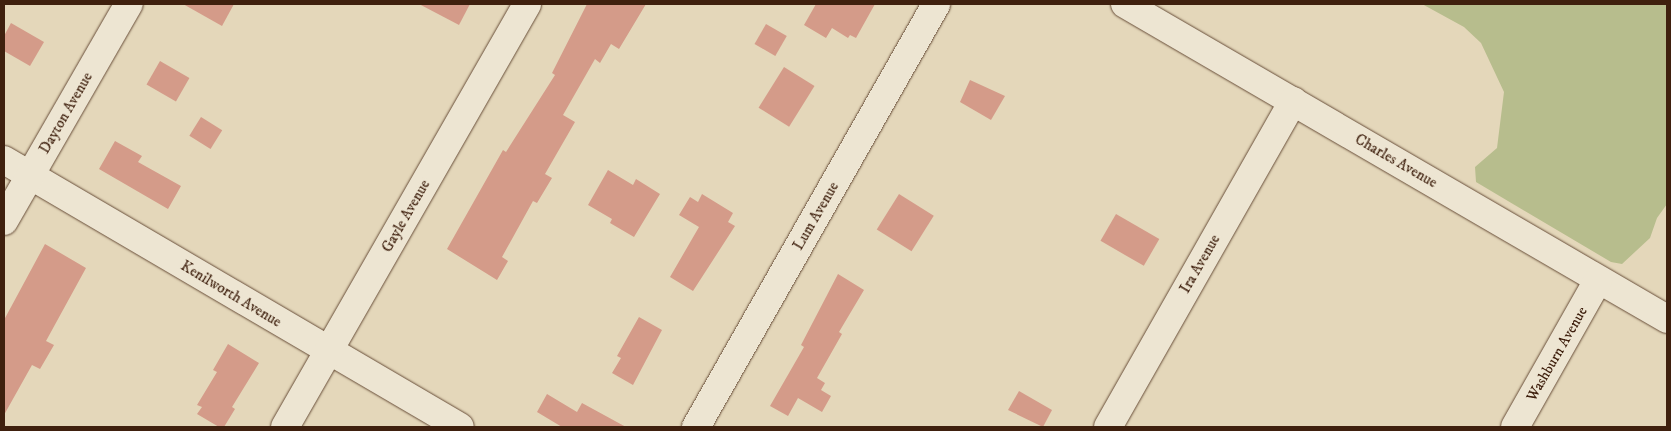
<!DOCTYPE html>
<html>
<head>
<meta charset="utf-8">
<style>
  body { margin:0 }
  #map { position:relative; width:1671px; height:431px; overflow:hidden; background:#e4d7ba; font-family:"IM FELL DW Pica",serif }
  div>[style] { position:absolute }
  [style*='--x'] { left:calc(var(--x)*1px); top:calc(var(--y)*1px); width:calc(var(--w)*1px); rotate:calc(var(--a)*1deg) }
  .green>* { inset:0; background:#b7bd8d }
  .building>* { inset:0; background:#d49b89; transform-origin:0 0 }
  .roads { filter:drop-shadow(0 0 1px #684e39) drop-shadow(0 0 1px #684e39) }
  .minor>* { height:28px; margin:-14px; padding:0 14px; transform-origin:14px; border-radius:14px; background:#ede5d2 }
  span { translate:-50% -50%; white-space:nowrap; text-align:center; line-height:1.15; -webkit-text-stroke:5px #ede5d2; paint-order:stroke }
  .street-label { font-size:15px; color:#3f200e }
  .frame { position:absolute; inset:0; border:5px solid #3f200e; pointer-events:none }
</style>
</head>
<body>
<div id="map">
  <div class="green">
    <i style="clip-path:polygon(1422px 4px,1667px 4px,1667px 204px,1657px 218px,1650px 238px,1622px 264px,1611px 262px,1476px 182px,1475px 167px,1497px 148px,1504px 92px,1481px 43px,1464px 27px)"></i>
  </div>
  <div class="building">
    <i style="clip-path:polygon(183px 4px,234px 4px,222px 26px)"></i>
    <i style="clip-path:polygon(419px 4px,470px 4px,459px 25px)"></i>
    <i style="clip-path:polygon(587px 4px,646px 4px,619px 49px,611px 44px,600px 63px,595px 59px,563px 115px,575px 122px,545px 174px,552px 178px,537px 203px,533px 201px,502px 257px,508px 261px,497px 280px,447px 249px,503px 150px,506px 152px,555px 75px,552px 73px)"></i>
    <i style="clip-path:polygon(816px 4px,875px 4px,856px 38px,850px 35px,848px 38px,832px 28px,826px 38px,804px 25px)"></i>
    <i style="clip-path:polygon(11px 23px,44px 42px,30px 66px,4px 51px,4px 36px)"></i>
    <i style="left:766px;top:24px;width:24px;height:23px;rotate:30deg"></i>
    <i style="left:160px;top:61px;width:34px;height:27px;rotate:30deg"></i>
    <i style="left:784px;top:67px;width:36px;height:48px;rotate:32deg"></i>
    <i style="clip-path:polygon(970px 80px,1005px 96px,991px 120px,960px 102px)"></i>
    <i style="left:201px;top:117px;width:25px;height:22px;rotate:32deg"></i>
    <i style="clip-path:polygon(115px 141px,142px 156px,138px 162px,181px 186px,168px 209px,99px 169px)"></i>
    <i style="clip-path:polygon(608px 170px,633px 185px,636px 179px,660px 194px,634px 237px,610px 223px,612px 219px,588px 205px)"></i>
    <i style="clip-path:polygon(702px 194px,733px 213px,728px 222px,735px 226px,693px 291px,670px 277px,699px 227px,679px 215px,690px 197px,698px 202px)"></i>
    <i style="left:899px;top:194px;width:41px;height:42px;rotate:32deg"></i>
    <i style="left:1116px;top:214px;width:50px;height:31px;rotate:30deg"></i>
    <i style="clip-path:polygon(45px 244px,86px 268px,46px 341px,54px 345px,40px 369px,32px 365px,4px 415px,4px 320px)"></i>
    <i style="clip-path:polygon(838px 274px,864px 290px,839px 332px,842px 334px,817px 378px,825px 383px,821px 390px,831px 396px,822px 412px,798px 398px,788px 416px,770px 406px,804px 347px,801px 345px)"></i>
    <i style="clip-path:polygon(639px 317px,662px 330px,633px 385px,612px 373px,621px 358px,617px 356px)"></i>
    <i style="clip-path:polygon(228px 344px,259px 363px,232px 407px,235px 409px,224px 427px,219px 427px,197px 414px,202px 407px,197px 405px,217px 372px,213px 370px)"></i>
    <i style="clip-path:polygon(1019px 391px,1052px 410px,1043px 427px,1008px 410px)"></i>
    <i style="clip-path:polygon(547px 394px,577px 412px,582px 403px,626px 427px,562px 427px,537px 412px)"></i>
  </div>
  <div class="roads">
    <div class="minor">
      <i style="--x:1125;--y:4;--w:627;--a:30.16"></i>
      <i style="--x:4;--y:160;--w:528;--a:30.35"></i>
      <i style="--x:4;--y:221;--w:250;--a:-60.1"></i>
      <i style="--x:285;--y:427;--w:487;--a:-60.2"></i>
      <i style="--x:696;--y:427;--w:486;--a:-60.4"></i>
      <i style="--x:1108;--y:427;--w:375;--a:-60.4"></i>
      <i style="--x:1515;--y:427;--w:169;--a:-60.5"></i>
    </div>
  </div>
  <div class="street-label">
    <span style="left:66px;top:113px;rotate:-60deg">Dayton Avenue</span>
    <span style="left:1396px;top:161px;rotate:30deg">Charles Avenue</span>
    <span style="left:406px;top:216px;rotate:-60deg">Gayle Avenue</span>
    <span style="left:816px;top:216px;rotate:-60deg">Lum Avenue</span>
    <span style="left:1200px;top:264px;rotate:-60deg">Ira Avenue</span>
    <span style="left:231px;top:294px;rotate:31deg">Kenilworth Avenue</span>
    <span style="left:1557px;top:354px;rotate:-60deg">Washburn Avenue</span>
  </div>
  <div class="frame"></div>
</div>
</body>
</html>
